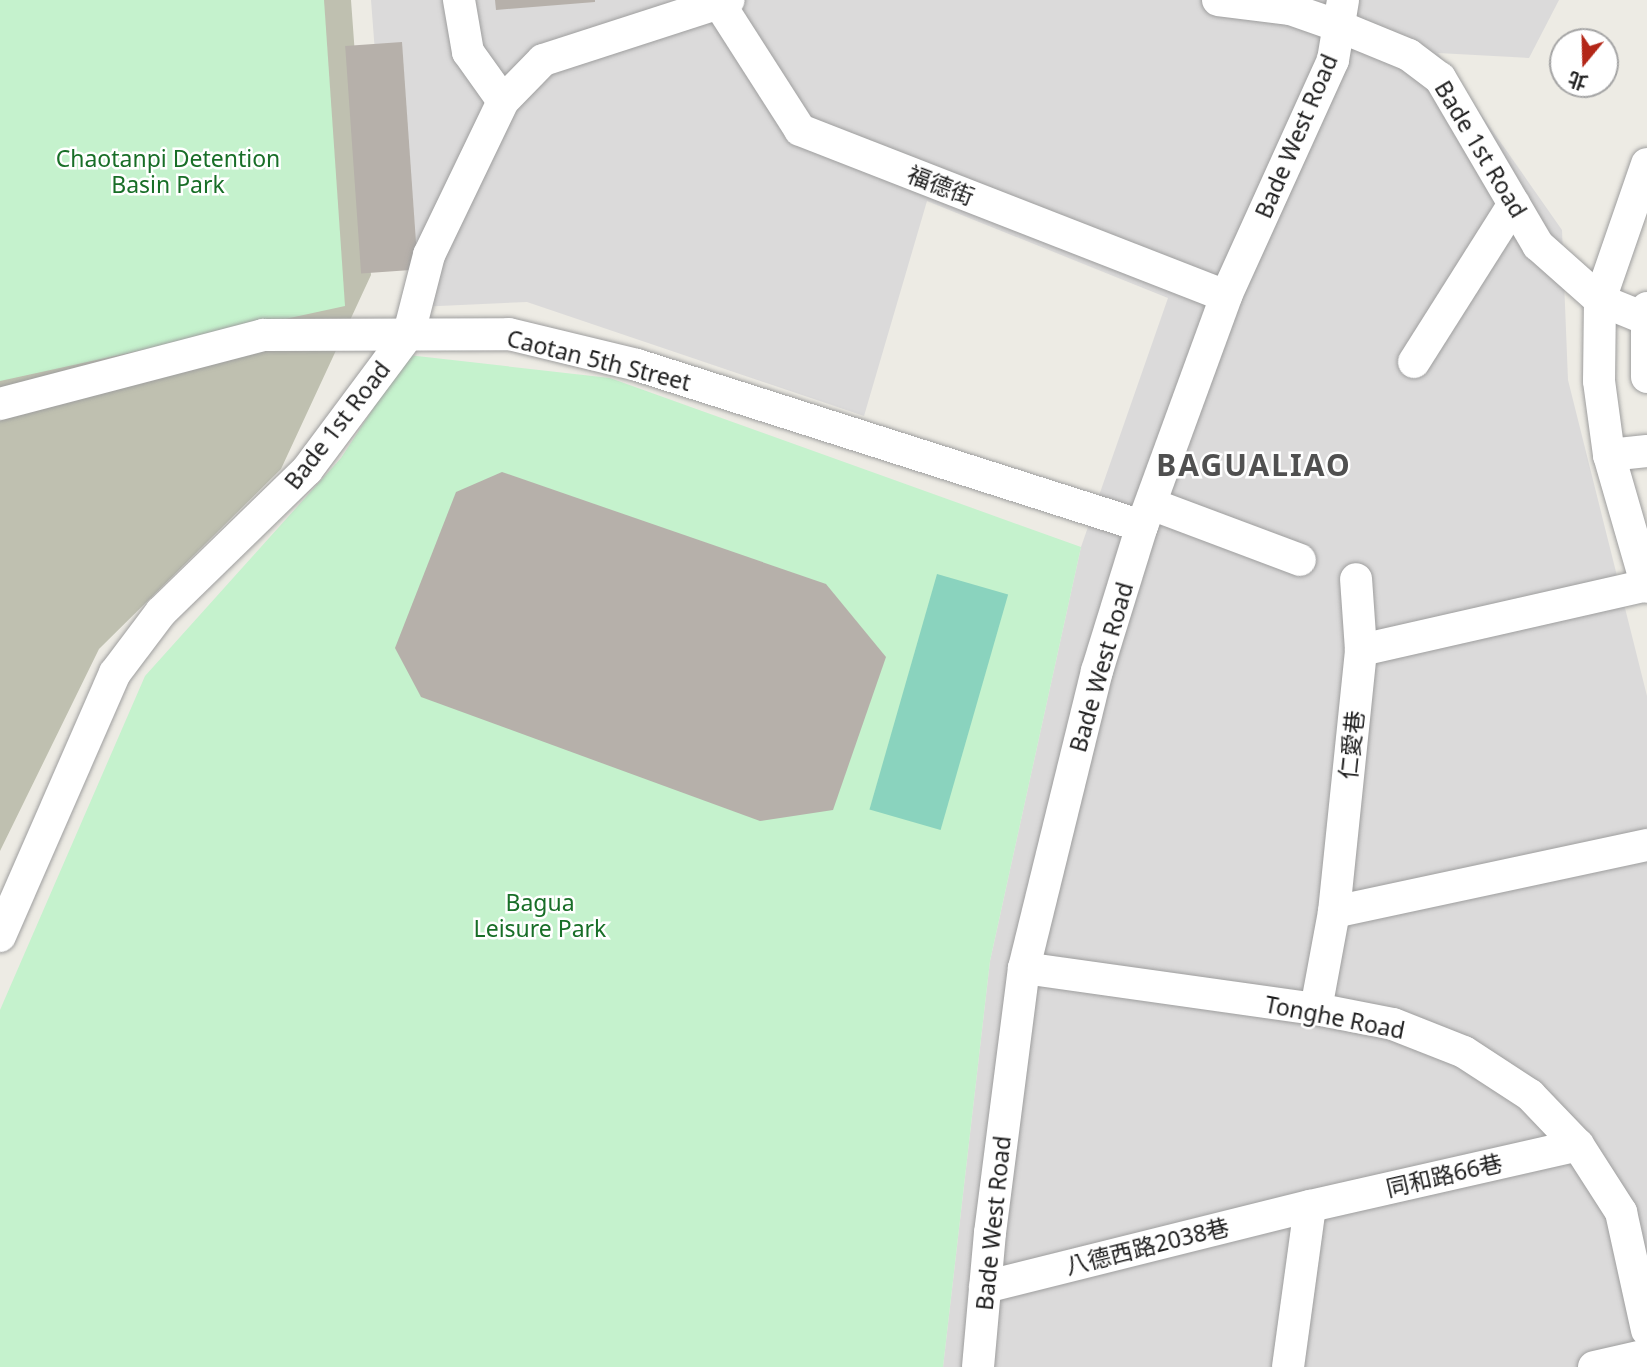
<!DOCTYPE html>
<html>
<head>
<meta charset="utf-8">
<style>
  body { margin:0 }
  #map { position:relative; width:1647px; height:1367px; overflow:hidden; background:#edebe4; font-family:"Noto Sans","Noto Sans TC",sans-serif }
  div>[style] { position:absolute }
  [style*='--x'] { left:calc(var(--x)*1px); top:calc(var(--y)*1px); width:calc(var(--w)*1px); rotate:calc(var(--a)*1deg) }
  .residential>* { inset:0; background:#dbdada }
  .construction>* { inset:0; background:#bfc0b0 }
  .park>* { inset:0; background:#c5f2cd }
  .pitch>* { inset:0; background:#8ad3be; transform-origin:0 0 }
  .building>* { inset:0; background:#b6b0aa; transform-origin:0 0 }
  .roads { filter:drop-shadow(0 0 2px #9e9e9e) drop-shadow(0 0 2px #9e9e9e) }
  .minor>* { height:32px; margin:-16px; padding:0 16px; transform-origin:16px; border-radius:16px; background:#fff }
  span { translate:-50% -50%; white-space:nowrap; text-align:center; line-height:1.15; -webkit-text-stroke:5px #fff; paint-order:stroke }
  .street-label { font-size:23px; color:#1d1d1d }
  .park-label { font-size:23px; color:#186e27 }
  .district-label { font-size:30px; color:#505050; font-weight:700; letter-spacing:2px }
  .north { position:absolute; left:1549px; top:28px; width:70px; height:70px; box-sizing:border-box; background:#fff; border:2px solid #a5a5a5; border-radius:50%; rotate:199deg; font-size:19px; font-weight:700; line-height:28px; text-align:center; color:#1d1d1d }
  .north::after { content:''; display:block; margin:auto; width:24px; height:32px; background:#b32617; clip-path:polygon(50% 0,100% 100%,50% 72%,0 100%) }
</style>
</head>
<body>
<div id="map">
  <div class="residential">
    <i style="clip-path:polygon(371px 0,1559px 0,1529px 58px,1438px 53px,1562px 230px,1568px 380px,1647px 696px,1647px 1367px,943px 1367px,990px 961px,1081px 547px,1168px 298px,927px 201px,864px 416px,527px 302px,417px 307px,382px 144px)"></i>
  </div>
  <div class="construction">
    <i style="clip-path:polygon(0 0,351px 0,371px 275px,281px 469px,99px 649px,0 851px)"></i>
  </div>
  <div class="park">
    <i style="clip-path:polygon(0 0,324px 0,345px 306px,0 381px)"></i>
    <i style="clip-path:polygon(408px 355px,610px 378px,1081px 547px,990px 961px,943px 1367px,0 1367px,0 1010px,145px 676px,341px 458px)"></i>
  </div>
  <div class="pitch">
    <i style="left:937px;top:574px;width:74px;height:245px;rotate:16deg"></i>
  </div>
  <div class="building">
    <i style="clip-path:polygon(495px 0,595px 0,595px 2px,496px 10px)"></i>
    <i style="left:402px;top:42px;width:228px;height:57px;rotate:86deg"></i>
    <i style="clip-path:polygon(502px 472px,826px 584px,886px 657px,833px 810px,760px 821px,421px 697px,395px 648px,456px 492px)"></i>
  </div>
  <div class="roads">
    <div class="minor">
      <i style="--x:459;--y:0;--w:53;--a:80.2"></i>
      <i style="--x:468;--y:52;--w:60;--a:54.5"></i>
      <i style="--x:717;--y:0;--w:154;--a:57.4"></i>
      <i style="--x:800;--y:130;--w:457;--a:21.3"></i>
      <i style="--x:1218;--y:0;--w:73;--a:7.1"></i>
      <i style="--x:1290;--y:9;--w:49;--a:19.2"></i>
      <i style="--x:1336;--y:25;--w:79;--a:22.3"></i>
      <i style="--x:1409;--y:55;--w:39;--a:37"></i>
      <i style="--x:1440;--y:78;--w:194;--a:59.6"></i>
      <i style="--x:1538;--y:245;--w:83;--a:41.6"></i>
      <i style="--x:1600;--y:300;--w:48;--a:22.2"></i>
      <i style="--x:1647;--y:164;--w:144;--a:109.1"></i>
      <i style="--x:1600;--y:300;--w:81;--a:90.7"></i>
      <i style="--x:1599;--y:381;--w:75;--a:82.3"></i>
      <i style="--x:1609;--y:455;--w:137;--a:73.9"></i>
      <i style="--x:1647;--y:308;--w:69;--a:90"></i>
      <i style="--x:1414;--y:362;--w:187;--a:-57.7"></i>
      <i style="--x:0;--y:404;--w:272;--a:-14.7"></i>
      <i style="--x:263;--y:335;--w:246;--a:-0.2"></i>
      <i style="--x:509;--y:334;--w:132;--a:13.6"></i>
      <i style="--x:637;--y:365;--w:530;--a:17.68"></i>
      <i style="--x:1609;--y:455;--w:38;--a:-6"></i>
      <i style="--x:1151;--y:504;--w:159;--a:20.6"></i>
      <i style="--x:1361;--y:650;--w:293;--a:-12.8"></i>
      <i style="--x:1334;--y:912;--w:320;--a:-12.1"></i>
      <i style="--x:0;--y:936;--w:287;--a:-66.4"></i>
      <i style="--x:115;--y:673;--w:76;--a:-53"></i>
      <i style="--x:161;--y:612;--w:204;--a:-44.2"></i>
      <i style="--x:307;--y:470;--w:171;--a:-53.3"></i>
      <i style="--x:409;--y:333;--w:81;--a:-75.6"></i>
      <i style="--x:429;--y:255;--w:171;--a:-64.3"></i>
      <i style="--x:503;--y:101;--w:57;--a:-45.7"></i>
      <i style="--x:543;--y:60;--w:195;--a:-17.9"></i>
      <i style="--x:1024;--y:968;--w:295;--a:8"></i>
      <i style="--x:1316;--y:1009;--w:78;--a:11"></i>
      <i style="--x:1393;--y:1024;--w:76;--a:21.5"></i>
      <i style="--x:1464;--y:1052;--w:79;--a:33.1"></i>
      <i style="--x:1530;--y:1095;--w:69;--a:46.2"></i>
      <i style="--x:1578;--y:1145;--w:80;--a:57.3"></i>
      <i style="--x:1621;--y:1212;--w:121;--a:77.6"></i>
      <i style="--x:1316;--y:1009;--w:99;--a:-79.5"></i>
      <i style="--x:1334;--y:912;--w:263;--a:-84.1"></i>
      <i style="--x:1361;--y:650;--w:71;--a:-94"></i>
      <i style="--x:985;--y:1287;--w:335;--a:-14"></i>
      <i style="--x:1310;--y:1206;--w:275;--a:-12.8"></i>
      <i style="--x:978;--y:1367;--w:135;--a:-84.9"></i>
      <i style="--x:990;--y:1233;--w:267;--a:-82.7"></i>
      <i style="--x:1024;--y:968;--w:306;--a:-76.2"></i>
      <i style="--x:1097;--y:671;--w:152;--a:-72.8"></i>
      <i style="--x:1142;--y:526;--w:245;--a:-69.9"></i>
      <i style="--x:1226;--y:296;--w:259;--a:-65.6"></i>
      <i style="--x:1333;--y:60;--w:61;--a:-80.5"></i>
      <i style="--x:1288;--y:1367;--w:162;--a:-82.2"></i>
      <i style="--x:1594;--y:1367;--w:54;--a:-12.8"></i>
    </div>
  </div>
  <div class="street-label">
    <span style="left:1296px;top:136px;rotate:-67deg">Bade West Road</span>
    <span style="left:1481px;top:149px;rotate:59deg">Bade 1st Road</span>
    <span style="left:941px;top:185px;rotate:21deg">福德街</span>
    <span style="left:599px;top:360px;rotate:14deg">Caotan 5th Street</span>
    <span style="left:337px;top:425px;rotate:-52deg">Bade 1st Road</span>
    <span style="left:1101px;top:667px;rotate:-74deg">Bade West Road</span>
    <span style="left:1351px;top:745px;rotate:-84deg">仁愛巷</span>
    <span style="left:1335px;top:1017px;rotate:11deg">Tonghe Road</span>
    <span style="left:1444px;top:1175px;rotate:-13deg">同和路66巷</span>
    <span style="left:993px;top:1223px;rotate:-84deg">Bade West Road</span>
    <span style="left:1147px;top:1246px;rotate:-14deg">八德西路2038巷</span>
  </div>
  <div class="park-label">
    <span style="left:168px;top:171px">Chaotanpi Detention<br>Basin Park</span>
    <span style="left:540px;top:915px">Bagua<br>Leisure Park</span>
  </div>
  <div class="district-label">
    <span style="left:1254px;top:465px">BAGUALIAO</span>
  </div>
  <div class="north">北</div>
</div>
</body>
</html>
